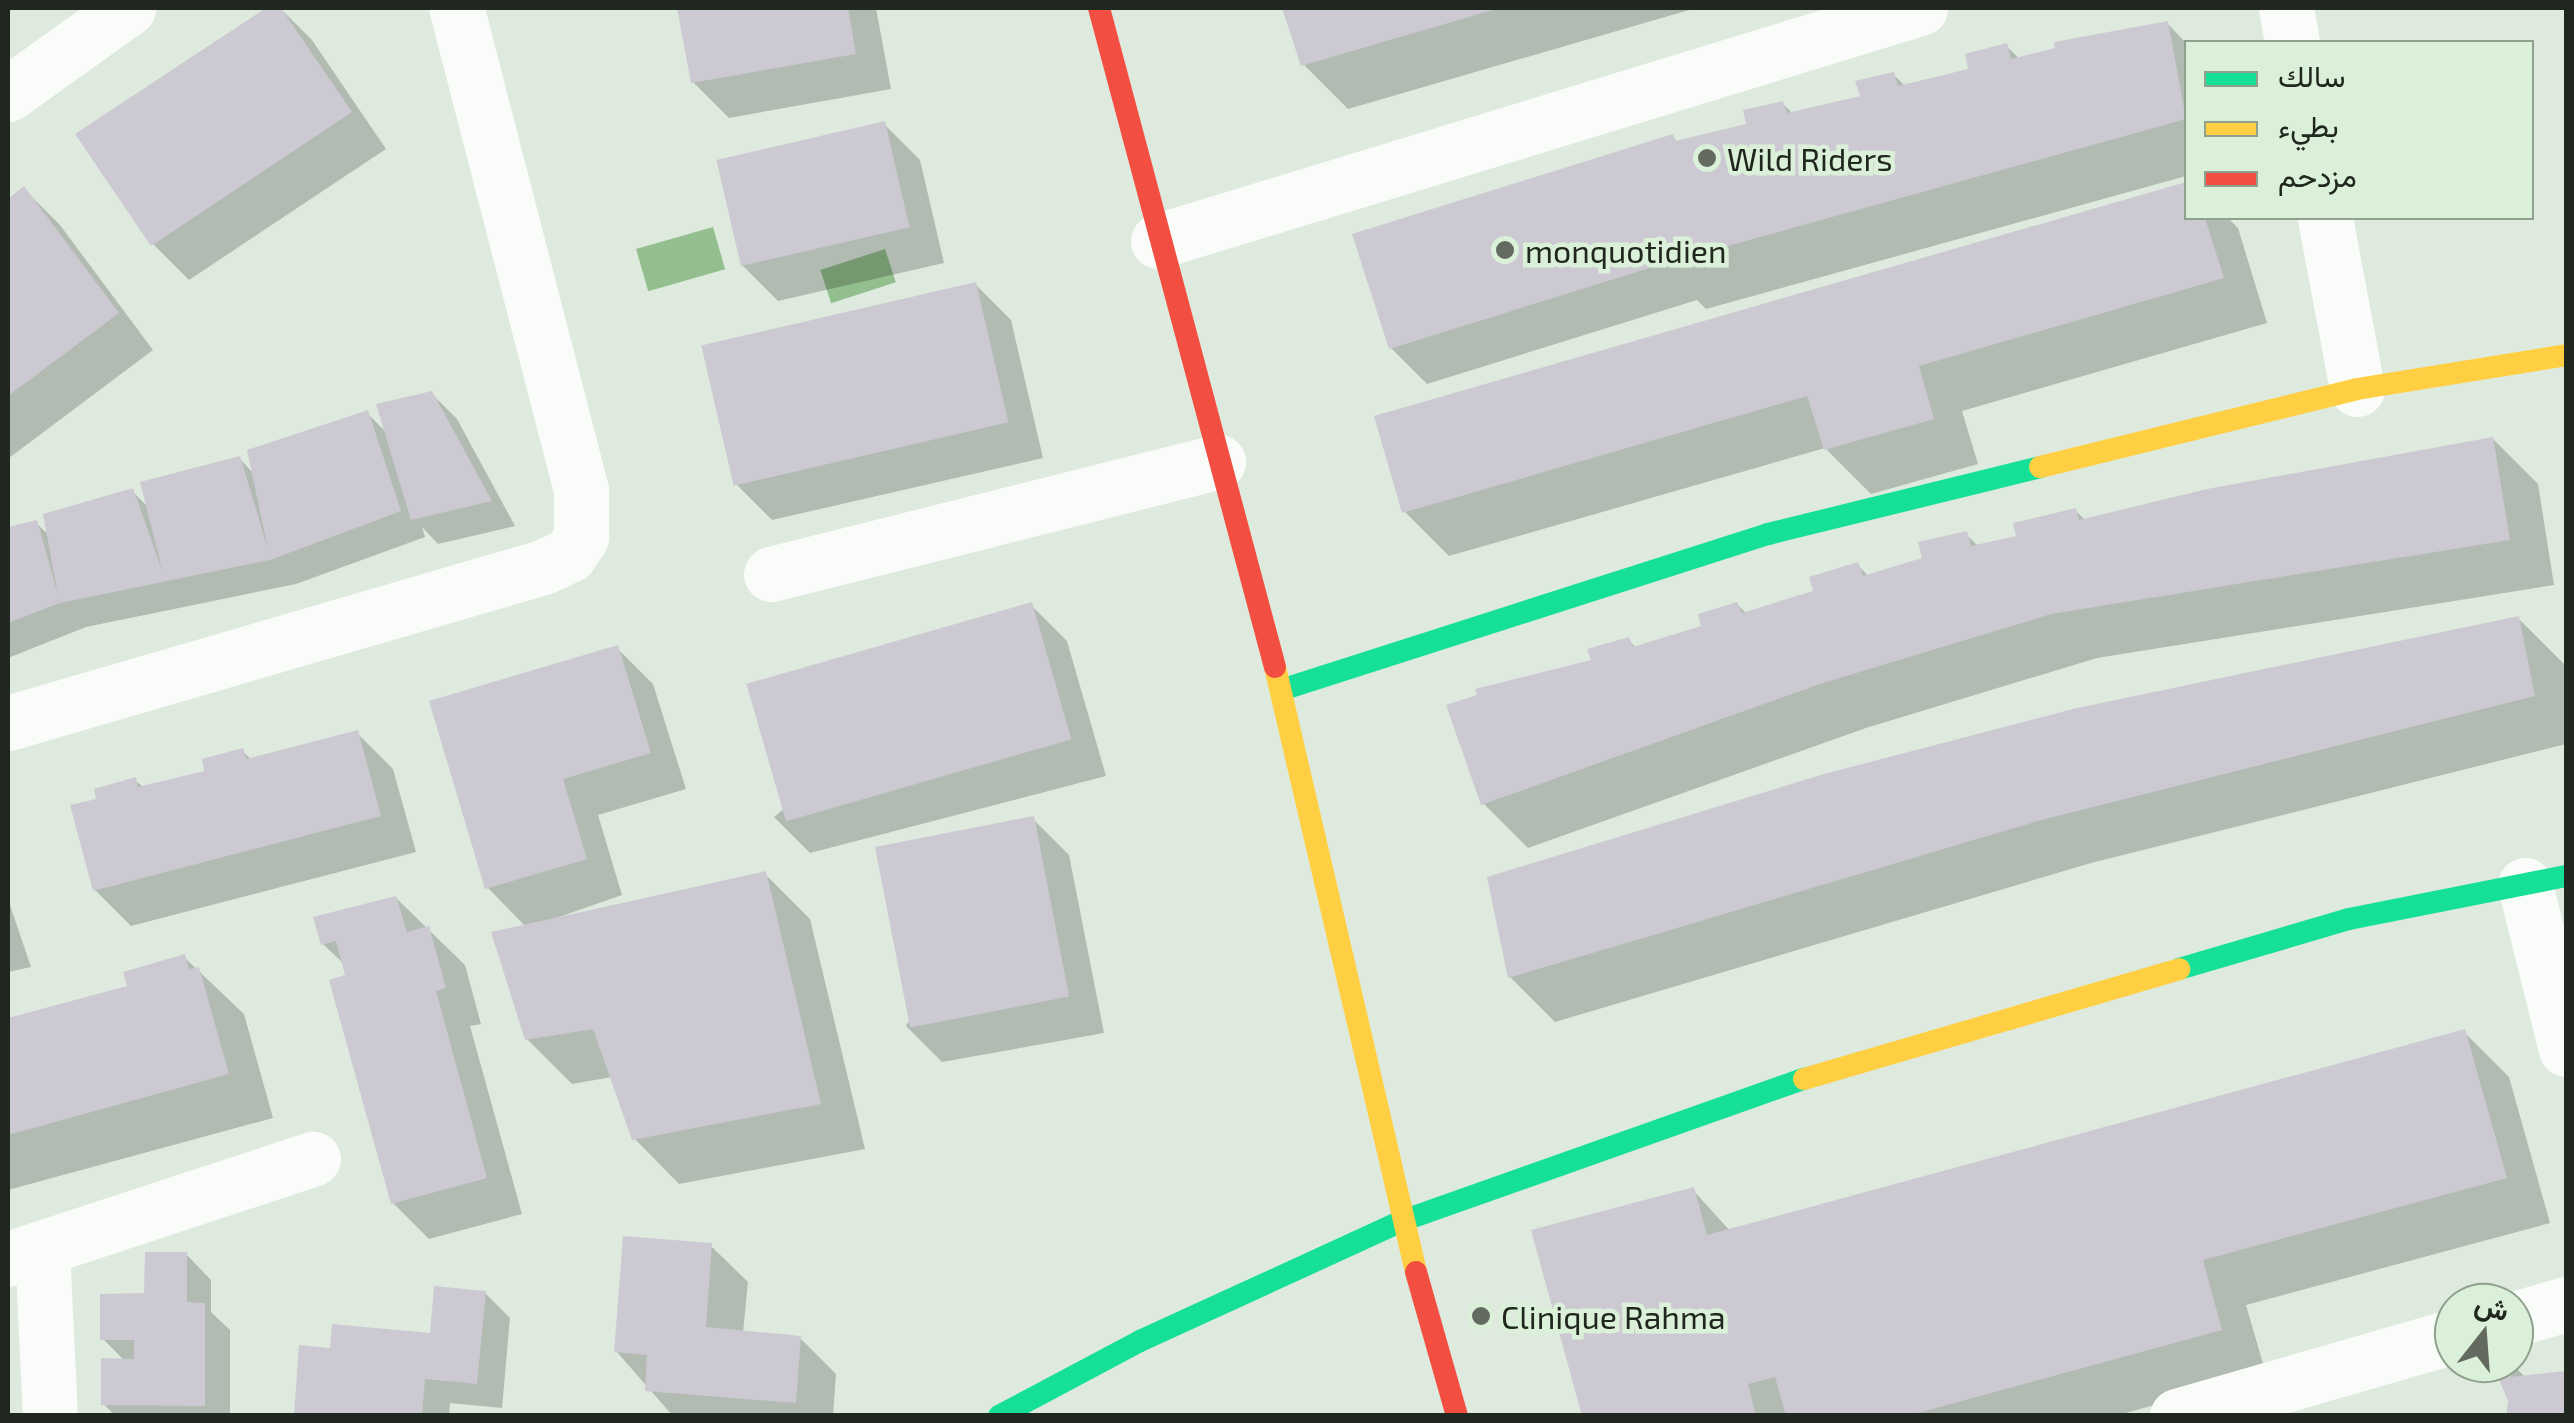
<!DOCTYPE html>
<html>
<head>
<meta charset="utf-8">
<style>
  body { margin:0 }
  #map { position:relative; width:2574px; height:1423px; overflow:hidden; background:#dfeade; font-family:"Exo 2",Vazirmatn,sans-serif }
  div>[style] { position:absolute }
  [style*='--x'] { left:calc(var(--x)*1px); top:calc(var(--y)*1px); width:calc(var(--w)*1px); rotate:calc(var(--a)*1deg) }
  .water>* { inset:0; background:#93be8d; transform-origin:0 0 }
  .shadow>* { inset:0; background:#0003 }
  .building>* { inset:0; background:#ccc9d2; transform-origin:0 0 }
  .street>* { height:55px; margin:-27.5px; padding:0 27.5px; transform-origin:27.5px; border-radius:27.5px; background:#fafcfa }
  .fast>* { height:22px; margin:-11px; padding:0 11px; transform-origin:11px; border-radius:11px; background:#16e098 }
  .slow>* { height:22px; margin:-11px; padding:0 11px; transform-origin:11px; border-radius:11px; background:#ffcf43 }
  .jam>* { height:22px; margin:-11px; padding:0 11px; transform-origin:11px; border-radius:11px; background:#f24e42 }
  .dots>* { width:28px; height:28px; translate:-50% -50%; box-sizing:border-box; border:5px solid #dbf0d8; border-radius:50% }
  span { translate:-50% -50%; white-space:nowrap; text-align:center; line-height:1.15; -webkit-text-stroke:9px #dbf0d8; paint-order:stroke }
  .poi-label { font-size:32px; color:#20271e }
  .left { translate:0 -50%; text-align:left }
  .frame { position:absolute; inset:0; border:10px solid #20271e; pointer-events:none }
  .legend { position:absolute; left:2184px; top:40px; width:350px; height:180px; box-sizing:border-box; background:#dbf0d8; border:2px solid #90a08e; margin:0; padding:12px 18px; list-style:none; font-size:30px; color:#20271e }
  .legend li { display:flex; align-items:center; gap:20px; height:50px }
  .legend b { width:50px; border:2px solid #90a08e }
  .north { position:absolute; left:2434px; top:1283px; width:100px; height:100px; box-sizing:border-box; background:#dbf0d8; border:2px solid #90a08e; border-radius:50%; rotate:17deg; font-size:28px; font-weight:700; line-height:40px; text-align:center; color:#20271e }
  .north::after { content:''; display:block; margin:auto; width:35px; height:45px; background:#636b61; clip-path:polygon(50% 0,100% 100%,50% 72%,0 100%) }
</style>
</head>
<body>
<div id="map">
  <div class="water">
    <i style="left:713px;top:227px;width:44px;height:80px;rotate:74deg"></i>
    <i style="left:885px;top:249px;width:35px;height:68px;rotate:72deg"></i>
  </div>
  <div class="shadow">
    <i style="clip-path:polygon(270px 8px,280px 8px,312px 40px,386px 149px,189px 280px,153px 244px,79px 135px)"></i>
    <i style="clip-path:polygon(679px 8px,876px 8px,891px 89px,729px 118px,693px 82px)"></i>
    <i style="clip-path:polygon(1285px 8px,1696px 8px,1348px 109px,1303px 64px)"></i>
    <i style="clip-path:polygon(2167px 23px,2186px 43px,2186px 176px,1706px 309px,1697px 300px,1427px 384px,1391px 348px,1673px 137px,1678px 143px,1749px 126px,1783px 104px,1793px 114px,1863px 98px,1893px 74px,1906px 87px,1971px 71px,2006px 46px,2020px 59px)"></i>
    <i style="clip-path:polygon(884px 124px,920px 160px,944px 263px,778px 301px,742px 265px)"></i>
    <i style="clip-path:polygon(2186px 185px,2186px 218px,2228px 218px,2238px 228px,2267px 323px,1962px 411px,1978px 464px,1871px 494px,1825px 448px,1449px 556px,1404px 511px,1377px 417px)"></i>
    <i style="clip-path:polygon(24px 189px,60px 225px,153px 350px,9px 458px,8px 202px)"></i>
    <i style="clip-path:polygon(975px 284px,1011px 320px,1043px 458px,772px 520px,736px 484px)"></i>
    <i style="clip-path:polygon(431px 393px,457px 419px,515px 526px,438px 544px,422px 527px,425px 537px,296px 584px,86px 627px,8px 658px,8px 530px,36px 523px,50px 536px,132px 491px,149px 508px,240px 459px,254px 474px,367px 413px,387px 433px)"></i>
    <i style="clip-path:polygon(2493px 439px,2538px 484px,2554px 585px,2097px 658px,1866px 728px,1528px 848px,1483px 803px,1594px 662px,1628px 639px,1637px 649px,1704px 628px,1737px 604px,1747px 614px,1816px 593px,1858px 565px,1869px 577px,1925px 560px,1966px 534px,1979px 547px,2019px 537px,2075px 510px,2086px 521px)"></i>
    <i style="clip-path:polygon(1031px 605px,1067px 641px,1106px 776px,810px 853px,774px 817px)"></i>
    <i style="clip-path:polygon(2519px 619px,2564px 664px,2566px 744px,2091px 863px,1555px 1022px,1510px 977px)"></i>
    <i style="clip-path:polygon(617px 648px,653px 684px,686px 789px,598px 815px,622px 895px,539px 924px,765px 874px,810px 919px,865px 1149px,679px 1184px,634px 1138px,612px 1077px,572px 1084px,527px 1039px,526px 927px,488px 888px)"></i>
    <i style="clip-path:polygon(357px 733px,393px 769px,416px 852px,131px 926px,95px 890px,99px 800px,135px 780px,144px 788px,207px 773px,242px 751px,252px 760px)"></i>
    <i style="clip-path:polygon(1033px 819px,1069px 855px,1104px 1033px,942px 1062px,906px 1026px)"></i>
    <i style="clip-path:polygon(396px 898px,465px 965px,481px 1024px,470px 1026px,522px 1214px,429px 1239px,393px 1203px,345px 965px,323px 944px)"></i>
    <i style="clip-path:polygon(8px 899px,31px 967px,8px 972px)"></i>
    <i style="clip-path:polygon(184px 957px,244px 1014px,273px 1118px,8px 1190px,8px 1021px,130px 987px)"></i>
    <i style="clip-path:polygon(2464px 1032px,2509px 1077px,2550px 1223px,2246px 1305px,2266px 1374px,2115px 1416px,1584px 1416px,1693px 1190px,1731px 1232px)"></i>
    <i style="clip-path:polygon(711px 1246px,748px 1282px,743px 1333px,800px 1338px,836px 1374px,833px 1416px,673px 1416px,616px 1351px)"></i>
    <i style="clip-path:polygon(186px 1254px,211px 1280px,211px 1312px,230px 1330px,230px 1416px,115px 1416px,104px 1404px,125px 1361px,103px 1339px)"></i>
    <i style="clip-path:polygon(485px 1293px,510px 1318px,502px 1408px,450px 1403px,449px 1416px,296px 1413px,332px 1351px,432px 1336px)"></i>
    <i style="clip-path:polygon(2511px 1363px,2526px 1378px,2566px 1373px,2566px 1416px,2508px 1416px,2510px 1401px,2496px 1367px)"></i>
  </div>
  <div class="building">
    <i style="clip-path:polygon(266px 8px,281px 8px,352px 112px,151px 246px,75px 134px)"></i>
    <i style="clip-path:polygon(677px 8px,848px 8px,856px 54px,691px 83px)"></i>
    <i style="clip-path:polygon(1282px 8px,1496px 8px,1496px 9px,1301px 66px)"></i>
    <i style="clip-path:polygon(2168px 21px,2186px 119px,1659px 265px,1389px 349px,1352px 234px,1673px 134px,1675px 141px,1746px 124px,1743px 110px,1783px 101px,1787px 113px,1860px 96px,1855px 81px,1894px 72px,1898px 86px,1968px 69px,1965px 54px,2007px 43px,2011px 59px,2055px 48px,2054px 42px)"></i>
    <i style="left:885px;top:121px;width:109px;height:173px;rotate:77deg"></i>
    <i style="clip-path:polygon(2186px 182px,2186px 218px,2205px 218px,2224px 278px,1919px 366px,1934px 419px,1824px 450px,1807px 396px,1402px 513px,1374px 416px)"></i>
    <i style="clip-path:polygon(24px 186px,119px 313px,8px 396px,8px 199px)"></i>
    <i style="left:976px;top:282px;width:144px;height:282px;rotate:77deg"></i>
    <i style="clip-path:polygon(432px 391px,492px 501px,411px 520px,376px 404px)"></i>
    <i style="clip-path:polygon(368px 410px,401px 511px,270px 560px,60px 603px,8px 623px,8px 527px,37px 520px,58px 595px,43px 514px,133px 488px,163px 573px,140px 482px,240px 456px,268px 549px,247px 450px)"></i>
    <i style="clip-path:polygon(2493px 437px,2510px 540px,2051px 614px,1820px 684px,1481px 805px,1446px 705px,1477px 695px,1475px 689px,1591px 660px,1587px 649px,1629px 637px,1633px 647px,1701px 626px,1698px 614px,1737px 602px,1742px 613px,1813px 591px,1809px 577px,1858px 562px,1863px 576px,1922px 558px,1918px 542px,1967px 531px,1971px 546px,2016px 536px,2013px 523px,2076px 508px,2079px 520px,2207px 489px)"></i>
    <i style="left:1032px;top:602px;width:143px;height:297px;rotate:74deg"></i>
    <i style="clip-path:polygon(2519px 616px,2535px 696px,2045px 819px,1508px 978px,1487px 877px,1824px 774px,2077px 708px)"></i>
    <i style="clip-path:polygon(618px 645px,651px 753px,563px 779px,587px 859px,485px 889px,429px 701px)"></i>
    <i style="clip-path:polygon(358px 730px,381px 816px,93px 891px,70px 805px,96px 799px,94px 789px,136px 777px,138px 787px,204px 771px,202px 759px,243px 748px,246px 759px)"></i>
    <i style="left:1034px;top:816px;width:184px;height:162px;rotate:79deg"></i>
    <i style="clip-path:polygon(766px 871px,821px 1104px,632px 1140px,593px 1029px,525px 1040px,491px 932px)"></i>
    <i style="clip-path:polygon(396px 896px,407px 932px,429px 926px,446px 988px,436px 991px,487px 1178px,391px 1204px,329px 980px,345px 975px,336px 941px,321px 945px,313px 917px)"></i>
    <i style="clip-path:polygon(185px 954px,189px 969px,199px 967px,229px 1074px,8px 1135px,8px 1018px,127px 986px,123px 972px)"></i>
    <i style="clip-path:polygon(2465px 1029px,2507px 1178px,2203px 1260px,2222px 1330px,1907px 1416px,1786px 1416px,1775px 1377px,1748px 1384px,1756px 1416px,1582px 1416px,1531px 1230px,1694px 1187px,1707px 1235px)"></i>
    <i style="clip-path:polygon(623px 1236px,712px 1243px,706px 1327px,801px 1336px,796px 1403px,645px 1391px,647px 1355px,614px 1352px)"></i>
    <i style="clip-path:polygon(145px 1252px,187px 1252px,187px 1302px,205px 1303px,205px 1406px,101px 1405px,101px 1358px,134px 1359px,134px 1340px,100px 1340px,100px 1294px,144px 1293px)"></i>
    <i style="clip-path:polygon(434px 1286px,486px 1291px,477px 1384px,425px 1379px,422px 1416px,294px 1414px,299px 1345px,330px 1348px,332px 1324px,430px 1333px)"></i>
    <i style="clip-path:polygon(2511px 1363px,2511px 1377px,2566px 1371px,2566px 1416px,2506px 1416px,2508px 1401px,2493px 1365px)"></i>
  </div>
  <div class="street">
    <i style="--x:2286;--y:8;--w:35;--a:80"></i>
    <i style="--x:8;--y:94;--w:148;--a:-35.6"></i>
    <i style="--x:2325;--y:218;--w:174;--a:79.4"></i>
    <i style="--x:1158;--y:241;--w:797;--a:-17"></i>
    <i style="--x:771;--y:574;--w:461;--a:-14.1"></i>
    <i style="--x:8;--y:723;--w:557;--a:-16.26"></i>
    <i style="--x:543;--y:567;--w:29;--a:-25"></i>
    <i style="--x:569;--y:555;--w:22;--a:-56"></i>
    <i style="--x:581;--y:537;--w:47;--a:-90"></i>
    <i style="--x:581;--y:490;--w:498;--a:-104.5"></i>
    <i style="--x:2525;--y:885;--w:169;--a:76"></i>
    <i style="--x:42;--y:1248;--w:168;--a:87.3"></i>
    <i style="--x:8;--y:1259;--w:321;--a:-18.2"></i>
    <i style="--x:2514;--y:1319;--w:54;--a:-16.1"></i>
    <i style="--x:2177;--y:1416;--w:288;--a:-16.1"></i>
  </div>
  <div class="fast">
    <i style="--x:1281;--y:690;--w:511;--a:-17.76"></i>
    <i style="--x:1768;--y:534;--w:280;--a:-13.8"></i>
    <i style="--x:2179;--y:969;--w:177;--a:-16.4"></i>
    <i style="--x:2349;--y:919;--w:221;--a:-11.2"></i>
    <i style="--x:999;--y:1416;--w:160;--a:-28"></i>
    <i style="--x:1140;--y:1341;--w:288;--a:-24.6"></i>
    <i style="--x:1402;--y:1221;--w:426;--a:-19.5"></i>
  </div>
  <div class="slow">
    <i style="--x:2040;--y:467;--w:326;--a:-13.8"></i>
    <i style="--x:2357;--y:389;--w:212;--a:-9.2"></i>
    <i style="--x:1275;--y:667;--w:621;--a:76.88"></i>
    <i style="--x:1804;--y:1079;--w:391;--a:-16.3"></i>
  </div>
  <div class="jam">
    <i style="--x:1099;--y:8;--w:682;--a:75.05"></i>
    <i style="--x:1416;--y:1272;--w:150;--a:74.1"></i>
  </div>
  <div class="dots">
    <i style="left:1707px;top:158px;background:#636b61"></i>
    <i style="left:1505px;top:250px;background:#636b61"></i>
    <i style="left:1481px;top:1316px;background:#636b61"></i>
  </div>
  <div class="poi-label">
    <span class="left" style="left:1727px;top:158px">Wild Riders</span>
    <span class="left" style="left:1525px;top:250px">monquotidien</span>
    <span class="left" style="left:1501px;top:1316px">Clinique Rahma</span>
  </div>
  <div class="frame"></div>
  <ul class="legend">
  <li><b style="height:12px;background:#16e098"></b>سالك</li>
  <li><b style="height:12px;background:#ffcf43"></b>بطيء</li>
  <li><b style="height:12px;background:#f24e42"></b>مزدحم</li>
  </ul>
  <div class="north">ش</div>
</div>
</body>
</html>
